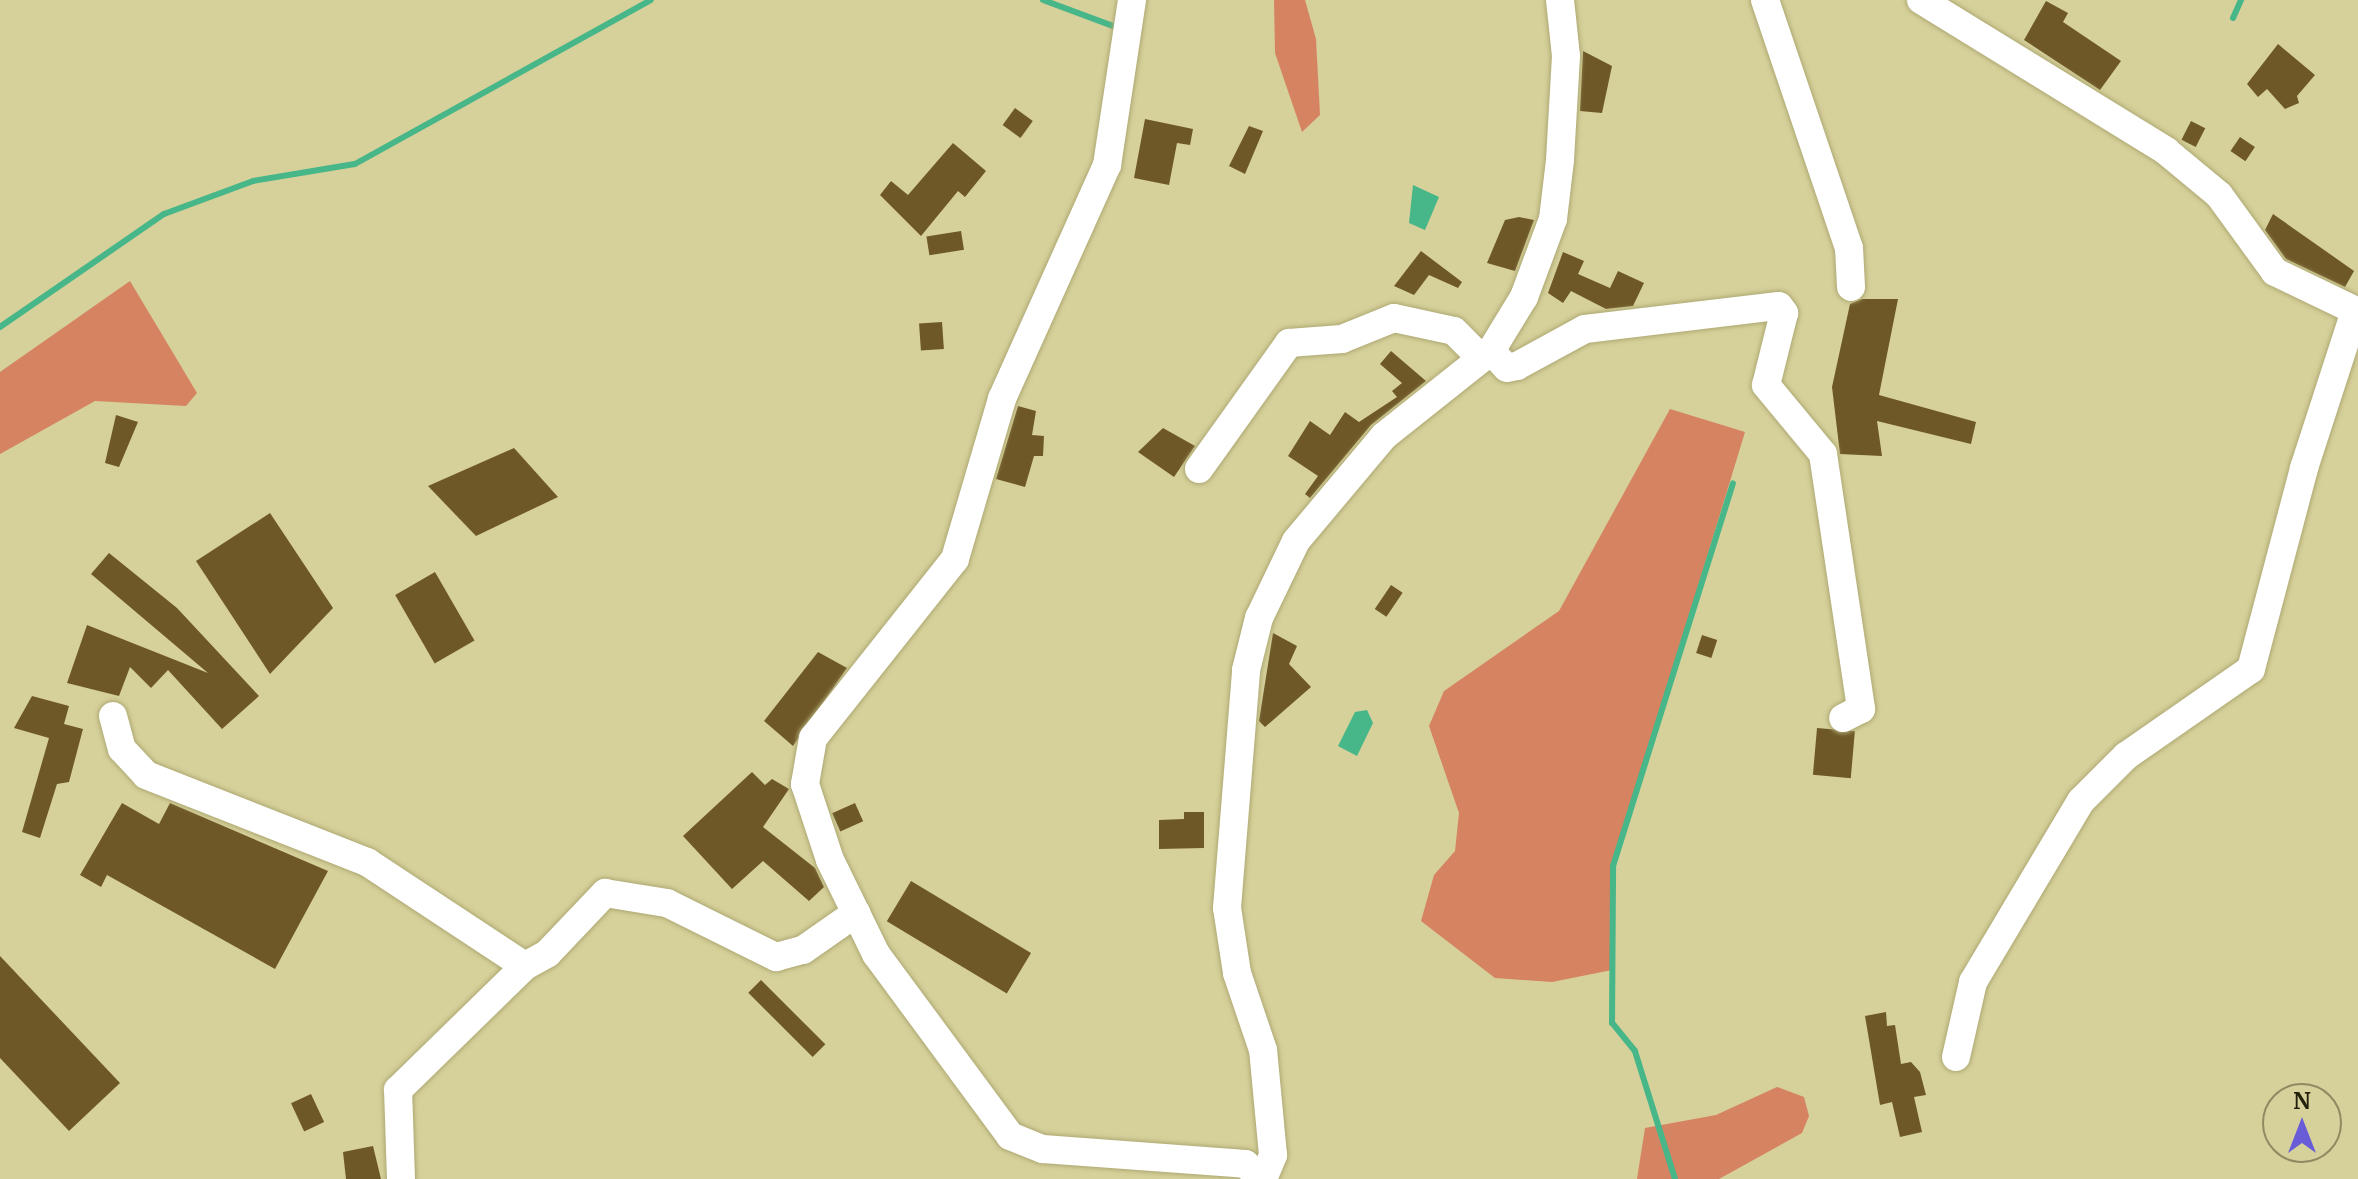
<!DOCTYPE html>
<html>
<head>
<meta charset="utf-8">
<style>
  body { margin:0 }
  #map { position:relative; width:2358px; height:1179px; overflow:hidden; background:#d6d09a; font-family:Merriweather,serif }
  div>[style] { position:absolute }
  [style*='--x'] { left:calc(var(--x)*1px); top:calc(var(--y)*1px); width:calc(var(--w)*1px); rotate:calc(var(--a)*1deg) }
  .green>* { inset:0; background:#d58361 }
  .water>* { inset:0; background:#47b689 }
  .stream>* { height:6px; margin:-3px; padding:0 3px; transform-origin:3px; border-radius:3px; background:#47b689 }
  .building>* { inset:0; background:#6f5828; transform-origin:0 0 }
  .roads { filter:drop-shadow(0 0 2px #aea974) drop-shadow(0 0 2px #aea974) }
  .minor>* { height:28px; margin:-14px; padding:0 14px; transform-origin:14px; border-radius:14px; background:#fff }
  span { translate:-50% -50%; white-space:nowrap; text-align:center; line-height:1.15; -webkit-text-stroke:8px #d6d09a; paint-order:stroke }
  .north { position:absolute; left:2262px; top:1083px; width:80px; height:80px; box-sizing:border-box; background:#d6d09a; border:2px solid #8e8a61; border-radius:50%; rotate:0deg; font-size:22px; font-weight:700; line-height:32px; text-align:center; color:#23210b }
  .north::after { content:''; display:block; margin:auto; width:28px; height:36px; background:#685dd7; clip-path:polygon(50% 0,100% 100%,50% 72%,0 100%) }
</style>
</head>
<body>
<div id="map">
  <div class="green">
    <i style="clip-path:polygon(1274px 0,1305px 0,1316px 39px,1320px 115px,1302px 132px,1275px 53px)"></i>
    <i style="clip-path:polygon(130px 281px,197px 393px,186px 406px,95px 401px,0 454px,0 372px)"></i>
    <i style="clip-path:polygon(1670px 409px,1745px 432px,1613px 866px,1612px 970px,1552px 982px,1495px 978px,1421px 921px,1434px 875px,1455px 851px,1459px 813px,1429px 726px,1444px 691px,1559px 611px)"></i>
    <i style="clip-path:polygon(1777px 1087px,1804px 1097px,1809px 1116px,1802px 1133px,1719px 1179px,1637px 1179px,1645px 1128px,1716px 1115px)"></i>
  </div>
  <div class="water">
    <i style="clip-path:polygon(1413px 185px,1439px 197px,1425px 230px,1409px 223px)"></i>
    <i style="clip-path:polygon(1367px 710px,1373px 723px,1357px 756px,1338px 746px,1355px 712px)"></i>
  </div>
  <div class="stream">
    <i style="--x:1043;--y:0;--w:75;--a:20.4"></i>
    <i style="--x:2233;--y:18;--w:20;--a:-66"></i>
    <i style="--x:0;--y:327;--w:199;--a:-34.6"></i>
    <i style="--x:164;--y:214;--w:95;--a:-20.3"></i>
    <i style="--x:253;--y:181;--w:103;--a:-9.5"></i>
    <i style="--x:355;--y:164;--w:338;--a:-29"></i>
    <i style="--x:1675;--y:1179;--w:134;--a:-107.4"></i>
    <i style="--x:1635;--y:1051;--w:36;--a:-129"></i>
    <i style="--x:1612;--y:1023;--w:157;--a:-89.6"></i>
    <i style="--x:1613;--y:866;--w:401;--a:-72.6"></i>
  </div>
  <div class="building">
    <i style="clip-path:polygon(2046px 1px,2068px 13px,2063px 22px,2121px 61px,2100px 90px,2024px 40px)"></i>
    <i style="clip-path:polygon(2278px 44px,2315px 75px,2297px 96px,2299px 103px,2285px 109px,2267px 89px,2258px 97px,2247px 84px)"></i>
    <i style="clip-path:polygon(1583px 51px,1612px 66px,1602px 113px,1580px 111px)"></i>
    <i style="left:1015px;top:108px;width:22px;height:21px;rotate:36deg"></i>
    <i style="clip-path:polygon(1145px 119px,1193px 129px,1190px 145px,1177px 143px,1169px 185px,1134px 178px)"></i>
    <i style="left:2191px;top:121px;width:16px;height:21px;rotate:27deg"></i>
    <i style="clip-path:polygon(1249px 126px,1263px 131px,1245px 174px,1229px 166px)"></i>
    <i style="left:2240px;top:137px;width:18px;height:17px;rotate:34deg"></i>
    <i style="clip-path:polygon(953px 143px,986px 171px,965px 197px,958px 191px,921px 236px,880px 195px,891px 181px,908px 195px)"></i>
    <i style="clip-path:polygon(2273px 214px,2354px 271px,2345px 287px,2286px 259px,2265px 230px)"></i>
    <i style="clip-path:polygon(1519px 217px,1534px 220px,1515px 271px,1487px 263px,1505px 220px)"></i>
    <i style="left:961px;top:231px;width:19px;height:35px;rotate:81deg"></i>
    <i style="clip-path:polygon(1421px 251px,1462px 282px,1458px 288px,1429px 275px,1414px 295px,1394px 286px)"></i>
    <i style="clip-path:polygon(1563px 252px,1584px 261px,1578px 274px,1610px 288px,1618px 271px,1644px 283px,1633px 306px,1606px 309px,1571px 291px,1563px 303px,1548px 293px)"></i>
    <i style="clip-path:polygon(1862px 299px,1898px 299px,1879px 395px,1976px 422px,1971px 444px,1877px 421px,1882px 456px,1840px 454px,1832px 387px,1850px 304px)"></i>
    <i style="left:942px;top:322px;width:27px;height:23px;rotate:86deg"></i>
    <i style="clip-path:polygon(1391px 351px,1426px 381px,1371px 425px,1310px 498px,1305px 494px,1318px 476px,1288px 456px,1310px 421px,1330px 435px,1345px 412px,1359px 422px,1397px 397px,1392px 391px,1402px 383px,1380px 364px)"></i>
    <i style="clip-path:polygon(1018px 406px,1036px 411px,1032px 435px,1044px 436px,1043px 456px,1034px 456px,1025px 487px,996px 479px)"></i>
    <i style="clip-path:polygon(116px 415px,138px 422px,119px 467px,105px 463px)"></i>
    <i style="clip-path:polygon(1163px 428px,1195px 446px,1174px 477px,1138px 452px)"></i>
    <i style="clip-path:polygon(514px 448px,558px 497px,476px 536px,428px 486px)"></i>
    <i style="clip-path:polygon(270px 513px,333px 608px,270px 674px,196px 561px)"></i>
    <i style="clip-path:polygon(109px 553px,177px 608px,259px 696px,222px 729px,168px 670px,151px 688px,130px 667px,119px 696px,67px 683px,87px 625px,208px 673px,91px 574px)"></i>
    <i style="left:435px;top:572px;width:79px;height:46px;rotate:60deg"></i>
    <i style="left:1391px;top:585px;width:14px;height:29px;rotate:34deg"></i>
    <i style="clip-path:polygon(1273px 633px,1297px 646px,1289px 664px,1311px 687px,1265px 727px,1259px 721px)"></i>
    <i style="left:1702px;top:635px;width:16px;height:19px;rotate:18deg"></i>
    <i style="clip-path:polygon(818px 652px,847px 668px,793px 746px,764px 721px)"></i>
    <i style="clip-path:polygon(32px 696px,69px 706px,64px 724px,83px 729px,69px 782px,57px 784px,40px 838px,22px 832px,49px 738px,14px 728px)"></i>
    <i style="left:1817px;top:728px;width:38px;height:47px;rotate:5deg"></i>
    <i style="clip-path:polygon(752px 772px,765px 785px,772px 779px,789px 789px,763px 827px,815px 868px,824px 887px,809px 901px,763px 861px,732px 889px,683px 836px)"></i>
    <i style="clip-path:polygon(122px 803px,159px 824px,170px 803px,328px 871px,275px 969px,107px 875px,101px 887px,80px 875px)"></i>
    <i style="left:855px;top:803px;width:20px;height:25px;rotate:66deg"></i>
    <i style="clip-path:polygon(1184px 812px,1204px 812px,1204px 848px,1159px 849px,1159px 820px,1184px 819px)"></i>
    <i style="left:911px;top:881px;width:140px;height:47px;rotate:31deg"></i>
    <i style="clip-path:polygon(0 956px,120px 1083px,69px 1131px,0 1058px)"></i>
    <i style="left:761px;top:980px;width:91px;height:18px;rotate:45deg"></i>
    <i style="clip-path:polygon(1886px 1012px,1887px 1026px,1895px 1025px,1901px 1064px,1911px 1062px,1920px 1072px,1926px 1095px,1914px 1097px,1922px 1132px,1900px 1137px,1892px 1102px,1880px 1105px,1865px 1016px)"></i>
    <i style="left:311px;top:1094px;width:31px;height:22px;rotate:65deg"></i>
    <i style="clip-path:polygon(373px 1146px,381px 1179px,346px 1179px,343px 1152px)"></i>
  </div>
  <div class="roads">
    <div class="minor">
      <i style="--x:1132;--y:0;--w:167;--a:98.6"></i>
      <i style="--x:1107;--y:165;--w:256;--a:114.2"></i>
      <i style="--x:1002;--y:399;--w:167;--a:106.4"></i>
      <i style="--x:955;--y:559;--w:228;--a:128.4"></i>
      <i style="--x:813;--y:738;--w:47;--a:99.9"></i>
      <i style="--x:805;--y:784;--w:80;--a:71.8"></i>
      <i style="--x:830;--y:860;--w:105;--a:63.9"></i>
      <i style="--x:876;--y:954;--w:226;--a:53.6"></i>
      <i style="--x:1010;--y:1136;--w:35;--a:22"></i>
      <i style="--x:1043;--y:1149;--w:203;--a:4.2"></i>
      <i style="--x:1245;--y:1164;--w:23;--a:40"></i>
      <i style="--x:1765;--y:0;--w:262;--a:71.3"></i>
      <i style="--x:1849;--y:248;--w:39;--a:87"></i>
      <i style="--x:1921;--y:0;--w:288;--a:31.6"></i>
      <i style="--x:2166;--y:151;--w:69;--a:39.7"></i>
      <i style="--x:2219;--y:195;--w:95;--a:54"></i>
      <i style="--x:2275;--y:272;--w:92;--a:25.7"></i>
      <i style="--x:1491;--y:351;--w:23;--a:47"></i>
      <i style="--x:1507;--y:368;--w:10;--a:-11"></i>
      <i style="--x:1517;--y:366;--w:77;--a:-28.6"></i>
      <i style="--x:1585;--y:329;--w:195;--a:-6.8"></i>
      <i style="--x:1779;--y:306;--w:9;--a:54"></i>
      <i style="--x:1784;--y:313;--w:74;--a:104"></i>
      <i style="--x:1766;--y:385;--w:89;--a:50.4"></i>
      <i style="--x:1823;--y:454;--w:258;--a:81.5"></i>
      <i style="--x:1861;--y:709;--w:20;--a:153"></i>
      <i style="--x:1199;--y:469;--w:155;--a:-54.5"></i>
      <i style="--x:1289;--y:343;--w:53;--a:-4.3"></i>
      <i style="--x:1342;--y:339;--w:56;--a:-22"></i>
      <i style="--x:1394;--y:318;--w:61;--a:12.2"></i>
      <i style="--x:1454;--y:331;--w:38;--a:45"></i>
      <i style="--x:113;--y:716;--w:34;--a:75"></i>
      <i style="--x:122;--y:749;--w:35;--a:47"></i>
      <i style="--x:146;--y:775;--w:238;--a:21.5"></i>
      <i style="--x:367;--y:862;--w:189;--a:33.4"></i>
      <i style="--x:525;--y:966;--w:26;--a:-29"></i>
      <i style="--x:548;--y:953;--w:83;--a:-46.5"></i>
      <i style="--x:605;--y:893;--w:63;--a:9.2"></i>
      <i style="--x:667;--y:903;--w:122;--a:26.4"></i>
      <i style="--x:776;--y:957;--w:28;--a:-15"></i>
      <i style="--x:803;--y:950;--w:65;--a:-34.9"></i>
      <i style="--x:1956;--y:1057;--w:77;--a:-77.2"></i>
      <i style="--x:1973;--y:982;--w:211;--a:-59.2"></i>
      <i style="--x:2081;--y:801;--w:64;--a:-45"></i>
      <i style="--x:2126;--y:756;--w:152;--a:-34.8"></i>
      <i style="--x:2251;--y:669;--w:208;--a:-75.2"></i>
      <i style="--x:2304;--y:468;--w:165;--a:-72"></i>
      <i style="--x:401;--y:1179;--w:89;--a:-91.9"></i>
      <i style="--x:398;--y:1090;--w:177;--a:-44.3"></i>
      <i style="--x:1263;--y:1179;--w:26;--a:-67"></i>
      <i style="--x:1273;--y:1155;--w:105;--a:-95.4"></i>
      <i style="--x:1263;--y:1050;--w:81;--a:-108.7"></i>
      <i style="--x:1237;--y:973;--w:66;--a:-98.7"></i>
      <i style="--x:1227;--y:908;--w:239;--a:-85.4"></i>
      <i style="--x:1246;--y:670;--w:54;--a:-76"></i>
      <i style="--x:1259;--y:618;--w:85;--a:-64.3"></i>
      <i style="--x:1296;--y:541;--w:137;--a:-50"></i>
      <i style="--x:1384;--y:436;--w:137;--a:-38.5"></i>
      <i style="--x:1491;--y:351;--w:63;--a:-58.6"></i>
      <i style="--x:1524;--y:297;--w:83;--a:-69.6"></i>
      <i style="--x:1553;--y:219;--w:59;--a:-83.2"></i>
      <i style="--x:1560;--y:160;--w:104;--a:-86.7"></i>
      <i style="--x:1566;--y:56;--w:56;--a:-96.1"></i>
    </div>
  </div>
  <div class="north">N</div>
</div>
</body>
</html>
